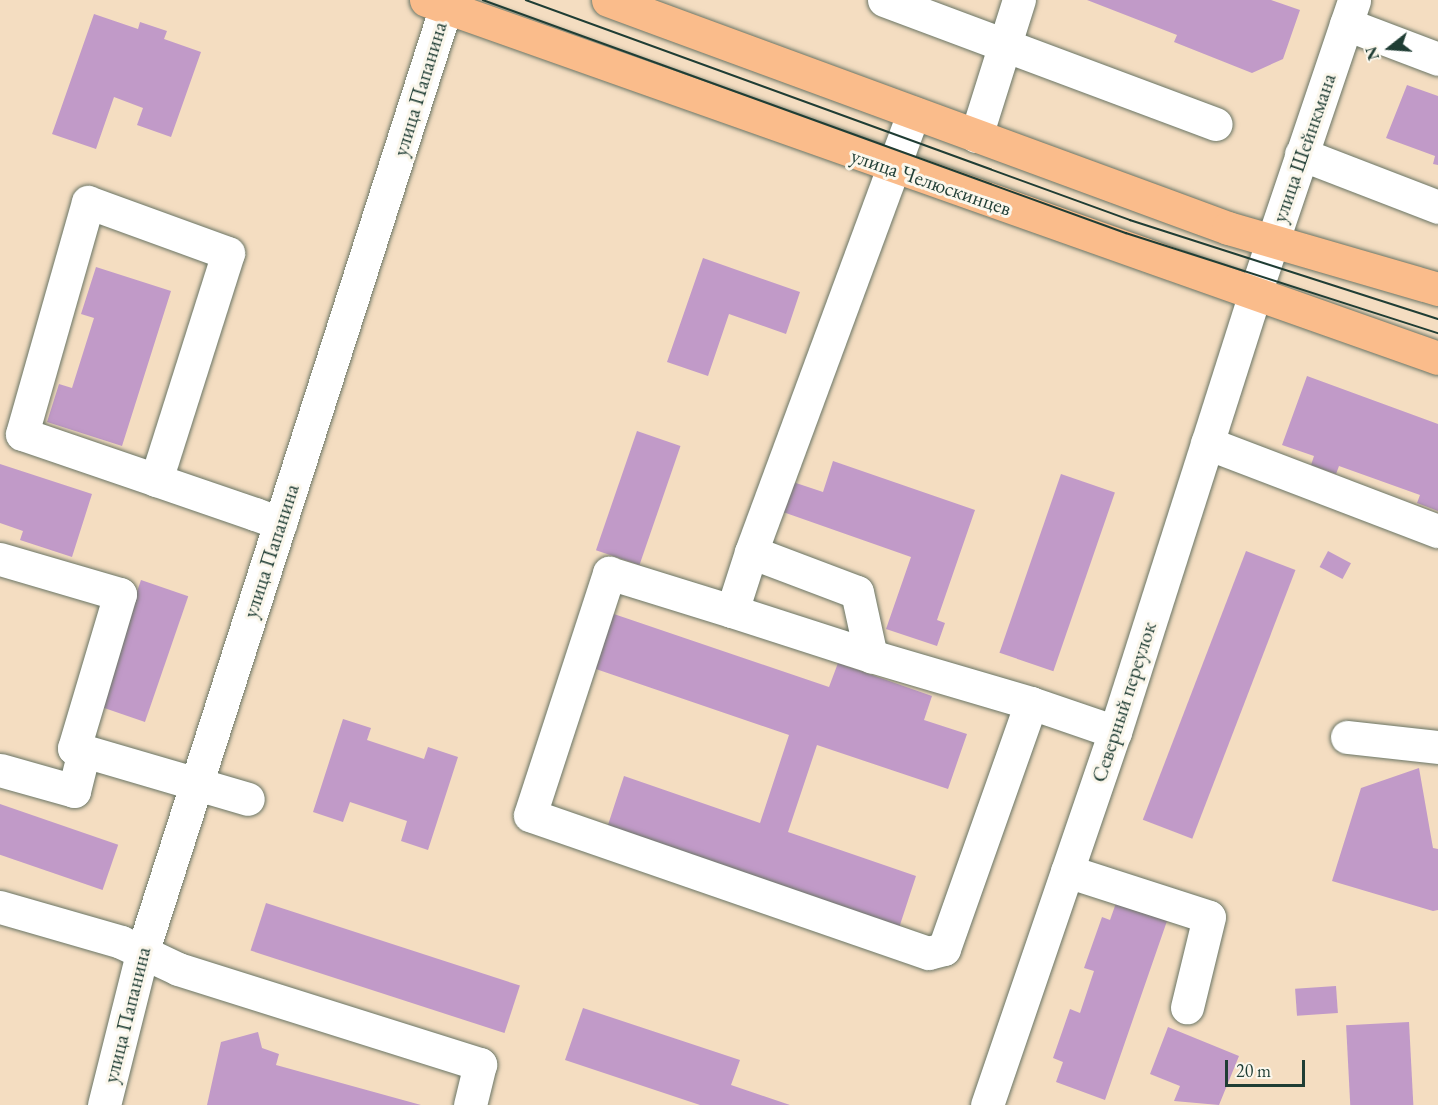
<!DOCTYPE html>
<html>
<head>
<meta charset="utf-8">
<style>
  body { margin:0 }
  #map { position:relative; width:1438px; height:1105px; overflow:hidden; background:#f4ddc1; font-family:"EB Garamond",serif }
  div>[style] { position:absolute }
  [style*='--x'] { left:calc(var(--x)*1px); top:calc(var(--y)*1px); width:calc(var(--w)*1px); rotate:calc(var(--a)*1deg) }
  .building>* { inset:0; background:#c19ac8; transform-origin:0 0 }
  .roads { filter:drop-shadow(0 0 2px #6a7565) drop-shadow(0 0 2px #6a7565) }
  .minor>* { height:33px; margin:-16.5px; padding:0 16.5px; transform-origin:16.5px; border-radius:16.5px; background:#fff }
  .major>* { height:33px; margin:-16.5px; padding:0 16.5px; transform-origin:16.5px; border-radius:16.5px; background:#fabc8b }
  .tram>* { height:1.5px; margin:-0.75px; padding:0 0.75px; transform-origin:0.75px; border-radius:0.75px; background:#1f3d34 }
  span { translate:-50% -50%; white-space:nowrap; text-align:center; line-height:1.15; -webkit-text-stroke:6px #fbf7ec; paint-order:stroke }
  .street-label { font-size:21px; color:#1f3d34 }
  .north { position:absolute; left:1360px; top:18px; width:60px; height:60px; -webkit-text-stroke:4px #fbf7ec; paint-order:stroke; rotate:253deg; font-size:16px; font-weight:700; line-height:24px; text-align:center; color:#1f3d34 }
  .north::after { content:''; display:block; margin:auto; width:21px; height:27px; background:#1f3d34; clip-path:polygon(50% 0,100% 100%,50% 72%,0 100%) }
  .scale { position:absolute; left:1225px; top:1060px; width:80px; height:27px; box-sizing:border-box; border:3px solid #1f3d34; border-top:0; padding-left:8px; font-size:18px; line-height:21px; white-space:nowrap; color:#1f3d34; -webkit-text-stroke:4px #fbf7ec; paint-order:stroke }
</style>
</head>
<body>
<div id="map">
  <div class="building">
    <i style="clip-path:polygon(1087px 0,1271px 0,1300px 10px,1283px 59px,1252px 73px,1174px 42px,1177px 35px)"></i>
    <i style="clip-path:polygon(94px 14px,138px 29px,140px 22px,167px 31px,164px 39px,201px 52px,171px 137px,137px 125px,143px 108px,114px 97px,96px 149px,52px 134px)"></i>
    <i style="clip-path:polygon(1407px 85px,1438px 96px,1438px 165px,1433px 164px,1435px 156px,1386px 138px)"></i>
    <i style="clip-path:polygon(703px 258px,800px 292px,786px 334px,729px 314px,708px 376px,667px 362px)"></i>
    <i style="clip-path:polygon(96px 267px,171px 291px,122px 446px,47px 422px,59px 384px,72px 388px,94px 318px,81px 314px)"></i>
    <i style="clip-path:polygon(1307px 376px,1438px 424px,1438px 511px,1417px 503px,1420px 495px,1339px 466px,1336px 474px,1311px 465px,1314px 456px,1282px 445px)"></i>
    <i style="left:637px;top:431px;width:46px;height:126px;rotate:19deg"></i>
    <i style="clip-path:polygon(833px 461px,975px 510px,937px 620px,945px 623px,937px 646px,886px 629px,911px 557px,783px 512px,793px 482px,823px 492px)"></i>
    <i style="clip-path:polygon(0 464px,92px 494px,72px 557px,20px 540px,23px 531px,0 523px)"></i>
    <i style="left:1061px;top:474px;width:57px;height:189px;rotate:19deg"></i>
    <i style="left:1246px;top:551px;width:53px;height:288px;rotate:21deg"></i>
    <i style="left:1328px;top:551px;width:26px;height:18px;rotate:28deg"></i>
    <i style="left:141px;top:580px;width:50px;height:133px;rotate:19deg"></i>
    <i style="clip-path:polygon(608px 612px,829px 687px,838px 663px,932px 696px,924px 720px,967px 734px,948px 789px,817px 745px,788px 832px,916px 876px,898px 931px,606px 831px,624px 776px,760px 823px,789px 735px,590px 667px)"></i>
    <i style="clip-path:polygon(343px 719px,371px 728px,367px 740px,424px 759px,428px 747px,458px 757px,428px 850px,401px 841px,407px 821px,350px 802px,343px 822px,313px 812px)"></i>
    <i style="clip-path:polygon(1419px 768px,1433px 848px,1438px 849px,1438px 910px,1433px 911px,1332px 881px,1361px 788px)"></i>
    <i style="left:0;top:804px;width:125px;height:48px;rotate:19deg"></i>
    <i style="left:266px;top:903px;width:267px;height:50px;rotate:18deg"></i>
    <i style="clip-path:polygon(1116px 903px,1167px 921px,1105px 1100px,1056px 1082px,1063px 1062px,1053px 1058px,1070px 1009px,1080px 1013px,1094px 971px,1084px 968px,1102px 917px,1110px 920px)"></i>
    <i style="left:1336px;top:986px;width:27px;height:41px;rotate:86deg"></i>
    <i style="clip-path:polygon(583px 1008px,740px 1060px,731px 1085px,790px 1105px,700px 1105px,565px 1060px)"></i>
    <i style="left:1409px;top:1022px;width:83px;height:63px;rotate:87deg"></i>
    <i style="clip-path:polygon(1168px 1027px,1239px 1056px,1219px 1105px,1174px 1101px,1180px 1086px,1150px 1074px)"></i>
    <i style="clip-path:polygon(258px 1032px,262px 1048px,279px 1054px,276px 1065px,421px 1105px,207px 1105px,221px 1042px)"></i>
  </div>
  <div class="roads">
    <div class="minor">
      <i style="--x:884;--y:0;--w:354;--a:20.5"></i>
      <i style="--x:1346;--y:24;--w:98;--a:20.8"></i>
      <i style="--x:976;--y:136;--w:143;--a:-72.5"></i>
      <i style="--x:1301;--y:154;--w:147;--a:21.1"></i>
      <i style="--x:1207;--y:443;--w:247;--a:20.9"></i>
      <i style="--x:156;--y:480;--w:238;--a:-72.4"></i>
      <i style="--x:228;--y:253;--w:149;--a:-160"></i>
      <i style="--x:88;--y:202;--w:241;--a:105.9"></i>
      <i style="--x:22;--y:434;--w:142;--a:18.9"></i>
      <i style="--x:156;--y:480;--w:105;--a:19"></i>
      <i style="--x:255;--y:514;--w:27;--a:20"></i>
      <i style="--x:751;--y:552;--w:468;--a:-69.7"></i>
      <i style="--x:0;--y:559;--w:125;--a:16.3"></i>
      <i style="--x:120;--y:594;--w:161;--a:106.6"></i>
      <i style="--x:74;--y:748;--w:181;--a:16.3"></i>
      <i style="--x:732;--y:611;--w:146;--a:17.9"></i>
      <i style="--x:1031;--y:703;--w:261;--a:109.5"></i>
      <i style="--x:944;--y:949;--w:16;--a:166"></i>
      <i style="--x:928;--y:953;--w:421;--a:-160.9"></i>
      <i style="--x:530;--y:815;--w:255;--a:-71.9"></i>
      <i style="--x:609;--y:573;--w:129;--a:17.2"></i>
      <i style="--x:732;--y:611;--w:62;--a:-72.1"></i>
      <i style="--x:751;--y:552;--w:113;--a:20.7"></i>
      <i style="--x:857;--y:592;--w:66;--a:77.7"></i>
      <i style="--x:871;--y:656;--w:167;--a:16.4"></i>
      <i style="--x:1031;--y:703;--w:89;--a:19"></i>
      <i style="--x:1347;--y:737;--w:92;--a:6.3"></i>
      <i style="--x:0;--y:770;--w:77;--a:15.8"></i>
      <i style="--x:74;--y:791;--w:41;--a:-76"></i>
      <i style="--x:1067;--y:871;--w:149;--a:17.9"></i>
      <i style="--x:1209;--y:917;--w:93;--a:103.7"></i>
      <i style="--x:0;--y:907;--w:126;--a:16.1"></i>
      <i style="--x:121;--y:942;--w:63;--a:25.3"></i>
      <i style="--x:178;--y:969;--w:317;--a:17.5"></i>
      <i style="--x:480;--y:1064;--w:42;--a:103.7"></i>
      <i style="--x:104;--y:1105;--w:160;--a:-75.9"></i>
      <i style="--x:143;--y:950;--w:998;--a:-72.2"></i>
      <i style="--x:987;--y:1105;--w:394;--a:-71.1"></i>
      <i style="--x:1115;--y:732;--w:458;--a:-72.3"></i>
      <i style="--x:1254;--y:296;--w:312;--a:-71.3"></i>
    </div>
    <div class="major">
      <i style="--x:426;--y:0;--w:1073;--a:19.48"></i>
      <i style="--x:608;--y:0;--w:661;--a:20.19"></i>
      <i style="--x:1228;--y:228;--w:219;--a:16.2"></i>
    </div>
  </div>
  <div class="tram">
    <i style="--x:483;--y:0;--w:684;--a:19.92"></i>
    <i style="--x:1126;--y:233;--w:328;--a:17.8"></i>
    <i style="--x:526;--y:0;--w:643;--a:20.01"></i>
    <i style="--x:1130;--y:220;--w:324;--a:17.8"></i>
  </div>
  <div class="street-label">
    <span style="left:420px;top:89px;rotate:-73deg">улица Папанина</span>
    <span style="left:1304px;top:148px;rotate:-71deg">улица Шейнкмана</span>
    <span style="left:931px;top:182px;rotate:19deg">улица Челюскинцев</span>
    <span style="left:271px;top:551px;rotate:-72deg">улица Папанина</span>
    <span style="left:1124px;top:702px;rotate:-72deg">Северный переулок</span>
    <span style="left:127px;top:1015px;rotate:-76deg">улица Папанина</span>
  </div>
  <div class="north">N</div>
  <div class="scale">20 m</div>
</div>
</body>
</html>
